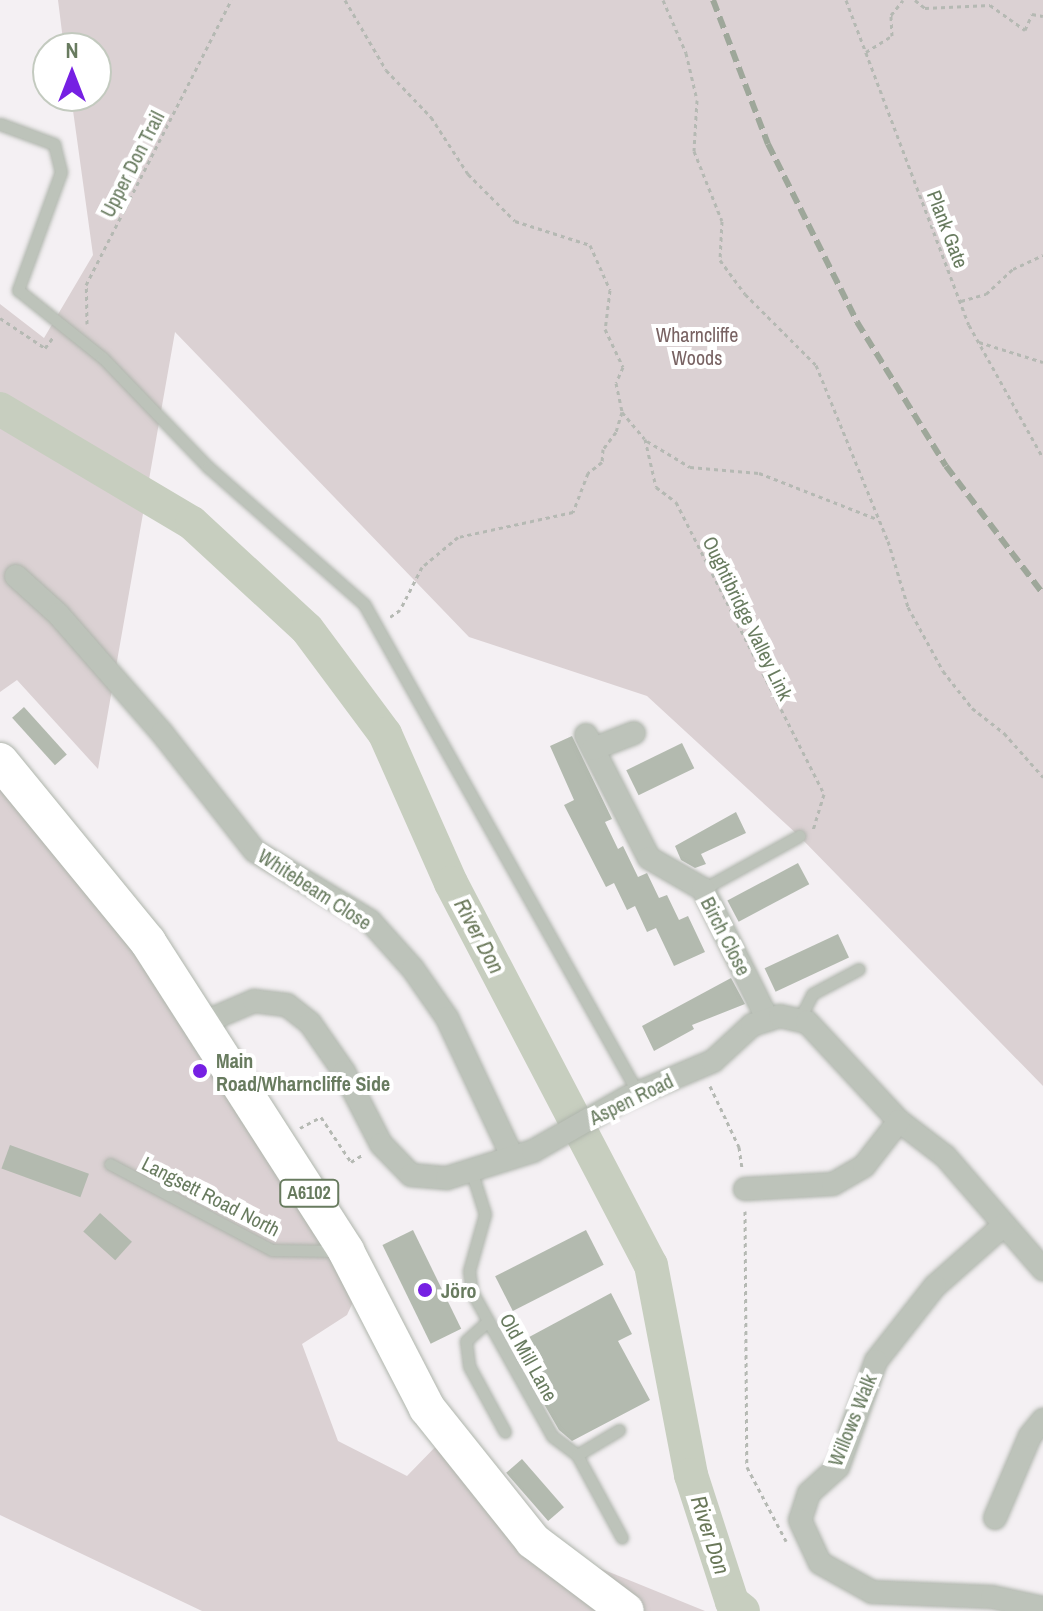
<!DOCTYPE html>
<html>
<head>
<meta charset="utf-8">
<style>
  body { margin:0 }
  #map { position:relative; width:1043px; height:1611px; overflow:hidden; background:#f4f0f3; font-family:"Archivo Narrow",sans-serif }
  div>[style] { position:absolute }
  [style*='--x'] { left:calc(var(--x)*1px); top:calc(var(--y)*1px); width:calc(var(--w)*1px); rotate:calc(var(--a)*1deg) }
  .green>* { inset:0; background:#dbd1d3 }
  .river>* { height:34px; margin:-17px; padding:0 17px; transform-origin:17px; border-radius:17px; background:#c7cebf }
  .building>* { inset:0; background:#b3baaf; transform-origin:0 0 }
  .path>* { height:3px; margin-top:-1.5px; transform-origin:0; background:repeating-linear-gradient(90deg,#b5b9b3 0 4px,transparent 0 8px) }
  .roads { filter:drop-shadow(0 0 2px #afb5ac) drop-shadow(0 0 2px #afb5ac) }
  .service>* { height:11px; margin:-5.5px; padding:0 5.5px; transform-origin:5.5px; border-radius:5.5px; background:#bdc3ba }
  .minor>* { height:22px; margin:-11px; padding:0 11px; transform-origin:11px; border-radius:11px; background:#bdc3ba }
  .primary>* { height:36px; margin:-18px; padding:0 18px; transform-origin:18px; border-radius:18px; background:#fff }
  .rail>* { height:6px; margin-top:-3px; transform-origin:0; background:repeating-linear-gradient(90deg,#9ea79a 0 12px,transparent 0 18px) }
  .dots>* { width:22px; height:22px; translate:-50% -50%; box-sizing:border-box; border:4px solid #fff; border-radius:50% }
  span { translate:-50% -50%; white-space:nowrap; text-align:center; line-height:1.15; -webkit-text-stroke:8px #fff; paint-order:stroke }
  .shield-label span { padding:2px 6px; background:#fff; border:2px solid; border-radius:6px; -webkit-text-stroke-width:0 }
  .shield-label { font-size:18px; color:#687b5f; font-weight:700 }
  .street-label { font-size:20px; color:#687b5f }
  .park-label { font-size:20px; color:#786262 }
  .poi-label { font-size:20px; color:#687b5f; font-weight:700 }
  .left { translate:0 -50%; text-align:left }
  .water-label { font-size:22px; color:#6a785a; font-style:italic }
  .north { position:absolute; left:32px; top:32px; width:80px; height:80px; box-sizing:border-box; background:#fff; border:2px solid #c3cabf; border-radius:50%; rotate:0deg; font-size:22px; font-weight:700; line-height:32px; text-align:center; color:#687b5f }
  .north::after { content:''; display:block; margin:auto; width:28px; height:36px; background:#7620e3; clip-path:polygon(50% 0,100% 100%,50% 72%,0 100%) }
</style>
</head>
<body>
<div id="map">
  <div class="green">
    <i style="clip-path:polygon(58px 0,1043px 0,1043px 1086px,799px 836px,647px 696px,469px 637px,175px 332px,98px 769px,17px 680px,0 692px,0 304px,44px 338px,93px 255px,71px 96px,96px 96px,96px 48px,64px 48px)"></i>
    <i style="clip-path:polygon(0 780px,139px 953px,359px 1289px,347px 1315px,302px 1344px,338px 1441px,407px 1476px,442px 1440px,603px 1611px,202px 1611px,0 1515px)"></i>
    <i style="clip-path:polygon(560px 1552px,705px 1611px,645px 1611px)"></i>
  </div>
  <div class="river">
    <i style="--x:0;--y:409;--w:223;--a:30.7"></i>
    <i style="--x:192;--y:523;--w:156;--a:42.7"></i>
    <i style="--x:307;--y:629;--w:131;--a:53.4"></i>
    <i style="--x:385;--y:734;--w:163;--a:66.1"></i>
    <i style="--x:451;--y:883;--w:431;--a:62.4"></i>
    <i style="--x:651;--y:1265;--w:214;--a:79.2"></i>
    <i style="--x:691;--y:1475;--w:133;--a:72.1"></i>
    <i style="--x:732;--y:1602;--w:14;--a:39"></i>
  </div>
  <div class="building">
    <i style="left:24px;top:707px;width:64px;height:16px;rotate:48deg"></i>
    <i style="clip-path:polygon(572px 736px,612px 819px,605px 822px,618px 849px,623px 846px,638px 877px,647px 873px,659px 898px,667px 895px,679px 920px,688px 916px,705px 952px,674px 966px,656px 928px,647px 932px,635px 906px,627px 910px,614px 883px,606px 887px,564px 805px,574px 800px,550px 746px)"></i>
    <i style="left:682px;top:743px;width:28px;height:62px;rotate:64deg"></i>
    <i style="clip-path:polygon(736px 812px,746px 833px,701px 854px,706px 864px,695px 868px,681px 860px,675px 846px)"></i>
    <i style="left:798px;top:863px;width:24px;height:80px;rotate:62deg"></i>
    <i style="left:838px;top:934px;width:26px;height:81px;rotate:65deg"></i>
    <i style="clip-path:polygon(731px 978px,745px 1004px,692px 1025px,694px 1029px,654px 1051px,642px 1026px)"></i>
    <i style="left:10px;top:1145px;width:84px;height:25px;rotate:20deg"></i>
    <i style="left:100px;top:1213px;width:43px;height:25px;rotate:42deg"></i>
    <i style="left:413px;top:1230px;width:110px;height:34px;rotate:64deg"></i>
    <i style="left:586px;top:1230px;width:39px;height:102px;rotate:63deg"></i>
    <i style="clip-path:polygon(611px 1293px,632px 1334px,618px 1341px,650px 1400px,572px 1441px,559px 1430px,544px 1404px,549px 1401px,518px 1343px)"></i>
    <i style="left:522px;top:1459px;width:64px;height:21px;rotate:49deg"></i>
  </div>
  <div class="path">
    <i style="--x:345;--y:0;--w:81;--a:59.6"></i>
    <i style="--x:386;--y:70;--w:65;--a:46.2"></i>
    <i style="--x:431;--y:117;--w:68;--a:57"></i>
    <i style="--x:468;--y:174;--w:66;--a:45"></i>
    <i style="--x:515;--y:221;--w:79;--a:17.7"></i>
    <i style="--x:590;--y:245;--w:49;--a:66"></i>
    <i style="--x:610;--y:290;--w:39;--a:97"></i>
    <i style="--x:605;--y:329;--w:42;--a:64.7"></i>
    <i style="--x:623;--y:367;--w:17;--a:114"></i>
    <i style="--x:616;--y:383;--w:30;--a:78"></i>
    <i style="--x:622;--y:412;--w:21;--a:107"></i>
    <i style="--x:616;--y:432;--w:21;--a:127"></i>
    <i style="--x:603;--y:449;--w:13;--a:94"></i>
    <i style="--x:602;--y:462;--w:18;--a:142"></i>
    <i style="--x:588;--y:473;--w:42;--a:111"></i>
    <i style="--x:573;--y:512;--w:118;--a:167.7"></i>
    <i style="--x:458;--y:537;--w:47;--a:140.2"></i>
    <i style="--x:422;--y:567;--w:48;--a:117.1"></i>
    <i style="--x:400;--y:610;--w:12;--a:145"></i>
    <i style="--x:663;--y:0;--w:58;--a:66.5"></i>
    <i style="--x:686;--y:53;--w:48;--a:76.8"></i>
    <i style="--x:697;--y:100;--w:51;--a:93.4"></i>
    <i style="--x:694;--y:151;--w:75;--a:68.2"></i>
    <i style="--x:722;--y:221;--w:39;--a:93"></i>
    <i style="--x:720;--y:260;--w:42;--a:53.7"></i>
    <i style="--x:745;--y:294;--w:100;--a:45"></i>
    <i style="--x:816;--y:365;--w:190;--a:67.8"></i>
    <i style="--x:888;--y:541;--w:69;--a:73.1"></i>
    <i style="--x:908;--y:607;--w:73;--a:61.3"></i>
    <i style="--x:943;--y:671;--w:47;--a:51.9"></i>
    <i style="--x:972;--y:708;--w:41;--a:38"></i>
    <i style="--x:1004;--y:733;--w:59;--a:48.4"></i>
    <i style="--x:846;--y:0;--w:347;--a:69.3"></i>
    <i style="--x:969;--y:325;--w:152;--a:60.9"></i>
    <i style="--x:915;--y:0;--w:13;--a:39"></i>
    <i style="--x:925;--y:8;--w:65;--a:-2.6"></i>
    <i style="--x:990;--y:5;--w:43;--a:35.5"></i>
    <i style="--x:1025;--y:30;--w:17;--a:-66"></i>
    <i style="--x:1032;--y:14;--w:11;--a:10"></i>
    <i style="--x:866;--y:52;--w:31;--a:-32"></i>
    <i style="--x:892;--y:36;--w:21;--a:-93"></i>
    <i style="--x:891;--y:15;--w:19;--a:-51"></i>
    <i style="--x:961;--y:301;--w:26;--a:-16"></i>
    <i style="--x:986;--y:294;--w:37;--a:-43"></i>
    <i style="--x:1013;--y:269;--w:33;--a:-25"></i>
    <i style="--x:0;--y:318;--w:54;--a:33.7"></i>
    <i style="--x:45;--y:348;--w:15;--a:-53"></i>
    <i style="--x:87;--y:324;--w:39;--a:-91"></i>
    <i style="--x:86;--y:285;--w:320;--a:-63"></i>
    <i style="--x:979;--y:342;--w:67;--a:17.4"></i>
    <i style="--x:622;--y:412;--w:35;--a:50"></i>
    <i style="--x:645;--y:439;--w:49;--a:77.1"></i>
    <i style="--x:656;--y:487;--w:25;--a:37"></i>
    <i style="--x:676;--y:502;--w:327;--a:63.1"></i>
    <i style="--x:824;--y:794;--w:37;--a:107"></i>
    <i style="--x:647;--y:441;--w:50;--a:31.2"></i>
    <i style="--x:690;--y:467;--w:69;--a:5"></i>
    <i style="--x:759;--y:473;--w:127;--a:21.3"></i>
    <i style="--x:710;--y:1086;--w:68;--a:64.6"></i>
    <i style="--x:739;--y:1147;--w:21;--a:82"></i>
    <i style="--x:300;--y:1128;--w:24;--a:-28"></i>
    <i style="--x:321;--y:1117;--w:54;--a:56.3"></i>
    <i style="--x:351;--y:1162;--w:15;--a:-32"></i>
    <i style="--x:745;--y:1211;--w:256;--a:89.6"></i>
    <i style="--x:747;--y:1467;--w:84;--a:62.2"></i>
  </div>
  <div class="roads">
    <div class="service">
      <i style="--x:0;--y:124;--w:58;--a:20.3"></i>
      <i style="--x:54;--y:144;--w:29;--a:76"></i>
      <i style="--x:61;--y:172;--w:126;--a:110"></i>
      <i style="--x:18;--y:290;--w:109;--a:38.7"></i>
      <i style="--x:103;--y:358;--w:151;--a:46.1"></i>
      <i style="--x:208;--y:467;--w:208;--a:41.3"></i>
      <i style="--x:364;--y:604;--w:561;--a:60.74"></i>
      <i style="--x:703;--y:889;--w:110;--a:-28.9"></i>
      <i style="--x:799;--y:1020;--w:29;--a:-63"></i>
      <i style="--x:812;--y:994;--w:53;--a:-28"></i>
      <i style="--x:110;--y:1164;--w:183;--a:28"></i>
      <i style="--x:272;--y:1250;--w:66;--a:0.9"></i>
      <i style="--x:472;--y:1173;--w:43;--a:72.4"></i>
      <i style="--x:485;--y:1214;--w:59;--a:105.7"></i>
      <i style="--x:469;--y:1271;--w:21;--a:82"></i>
      <i style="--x:472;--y:1292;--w:165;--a:60.9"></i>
      <i style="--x:552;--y:1436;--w:31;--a:37"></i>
      <i style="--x:577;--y:1455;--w:94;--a:61.5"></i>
      <i style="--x:488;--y:1321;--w:30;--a:138"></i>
      <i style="--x:466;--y:1341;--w:25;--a:83"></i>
      <i style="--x:469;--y:1366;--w:75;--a:61.4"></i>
      <i style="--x:577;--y:1455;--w:49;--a:-30.8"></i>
    </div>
    <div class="minor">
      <i style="--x:16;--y:576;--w:57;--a:42.1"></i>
      <i style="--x:58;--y:614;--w:158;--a:48.8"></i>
      <i style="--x:162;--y:733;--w:150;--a:51.8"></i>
      <i style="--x:255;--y:851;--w:135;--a:31.3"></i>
      <i style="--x:370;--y:921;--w:64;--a:48.1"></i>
      <i style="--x:413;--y:969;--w:60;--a:55.2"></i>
      <i style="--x:447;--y:1018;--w:153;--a:64.8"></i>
      <i style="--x:586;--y:735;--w:138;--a:62.9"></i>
      <i style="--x:649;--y:858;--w:62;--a:29.9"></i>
      <i style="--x:703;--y:889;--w:146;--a:63.6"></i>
      <i style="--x:593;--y:749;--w:44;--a:-21.3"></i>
      <i style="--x:200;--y:1024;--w:59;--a:-23.1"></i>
      <i style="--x:254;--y:1001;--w:33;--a:7"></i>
      <i style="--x:287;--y:1005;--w:29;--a:38"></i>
      <i style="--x:310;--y:1023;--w:60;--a:55.2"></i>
      <i style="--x:344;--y:1072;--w:81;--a:62.8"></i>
      <i style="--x:381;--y:1144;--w:43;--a:45.9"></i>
      <i style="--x:411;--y:1175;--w:36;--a:5"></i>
      <i style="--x:447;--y:1178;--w:90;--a:-17.4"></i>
      <i style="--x:533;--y:1151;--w:107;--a:-29.7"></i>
      <i style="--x:626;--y:1098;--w:95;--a:-23"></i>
      <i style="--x:713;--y:1061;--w:53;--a:-42.7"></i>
      <i style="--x:752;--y:1025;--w:29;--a:-18"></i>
      <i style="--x:780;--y:1016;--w:28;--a:13"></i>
      <i style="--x:807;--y:1022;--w:135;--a:47.1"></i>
      <i style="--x:899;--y:1121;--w:58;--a:37.3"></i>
      <i style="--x:945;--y:1156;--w:150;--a:49.1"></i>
      <i style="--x:745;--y:1189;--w:88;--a:-3.3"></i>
      <i style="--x:833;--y:1184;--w:36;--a:-30"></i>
      <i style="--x:864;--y:1166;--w:57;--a:-52.1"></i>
      <i style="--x:1004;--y:1225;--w:92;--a:138.5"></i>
      <i style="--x:935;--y:1286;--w:95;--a:128.2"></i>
      <i style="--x:876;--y:1361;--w:113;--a:109.7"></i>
      <i style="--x:838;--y:1467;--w:39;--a:138"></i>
      <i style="--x:809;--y:1493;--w:28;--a:108"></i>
      <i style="--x:800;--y:1520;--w:47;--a:65.1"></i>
      <i style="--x:820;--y:1563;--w:60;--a:29.1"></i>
      <i style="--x:872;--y:1592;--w:120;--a:2.4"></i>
      <i style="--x:992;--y:1597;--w:52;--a:12.2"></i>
      <i style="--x:995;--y:1518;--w:89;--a:-66.9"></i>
      <i style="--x:1030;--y:1436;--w:21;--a:-51"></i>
    </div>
    <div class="primary">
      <i style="--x:0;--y:761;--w:234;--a:50.7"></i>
      <i style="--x:148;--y:942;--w:367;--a:57.3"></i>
      <i style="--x:346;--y:1251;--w:177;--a:62.7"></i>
      <i style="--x:427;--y:1408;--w:170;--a:51.4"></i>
      <i style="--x:533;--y:1541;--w:116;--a:37"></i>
    </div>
  </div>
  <div class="rail">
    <i style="--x:713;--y:0;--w:154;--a:69.1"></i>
    <i style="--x:768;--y:144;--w:199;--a:63.4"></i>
    <i style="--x:857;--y:322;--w:169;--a:58.3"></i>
    <i style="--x:946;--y:466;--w:161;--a:52.8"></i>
  </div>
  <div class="dots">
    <i style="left:200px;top:1071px;background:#7620e3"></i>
    <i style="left:425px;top:1290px;background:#7620e3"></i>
  </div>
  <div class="shield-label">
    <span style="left:309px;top:1193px">A6102</span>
  </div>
  <div class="street-label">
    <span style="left:132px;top:164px;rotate:-63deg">Upper Don Trail</span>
    <span style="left:948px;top:229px;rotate:69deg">Plank Gate</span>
    <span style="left:748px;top:618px;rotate:64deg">Oughtibridge Valley Link</span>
    <span style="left:315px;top:889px;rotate:33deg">Whitebeam Close</span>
    <span style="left:726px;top:936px;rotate:63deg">Birch Close</span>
    <span style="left:631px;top:1099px;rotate:-26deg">Aspen Road</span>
    <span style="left:211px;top:1196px;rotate:27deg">Langsett Road North</span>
    <span style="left:529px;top:1357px;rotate:61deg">Old Mill Lane</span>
    <span style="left:852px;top:1420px;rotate:-68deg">Willows Walk</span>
  </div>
  <div class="park-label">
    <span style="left:697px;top:346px">Wharncliffe<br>Woods</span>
  </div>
  <div class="poi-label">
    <span class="left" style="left:216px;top:1072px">Main<br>Road/Wharncliffe Side</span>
    <span class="left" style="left:441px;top:1290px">Jöro</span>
  </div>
  <div class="water-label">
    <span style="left:479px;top:936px;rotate:62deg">River Don</span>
    <span style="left:710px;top:1535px;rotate:72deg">River Don</span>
  </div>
  <div class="north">N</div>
</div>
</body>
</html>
